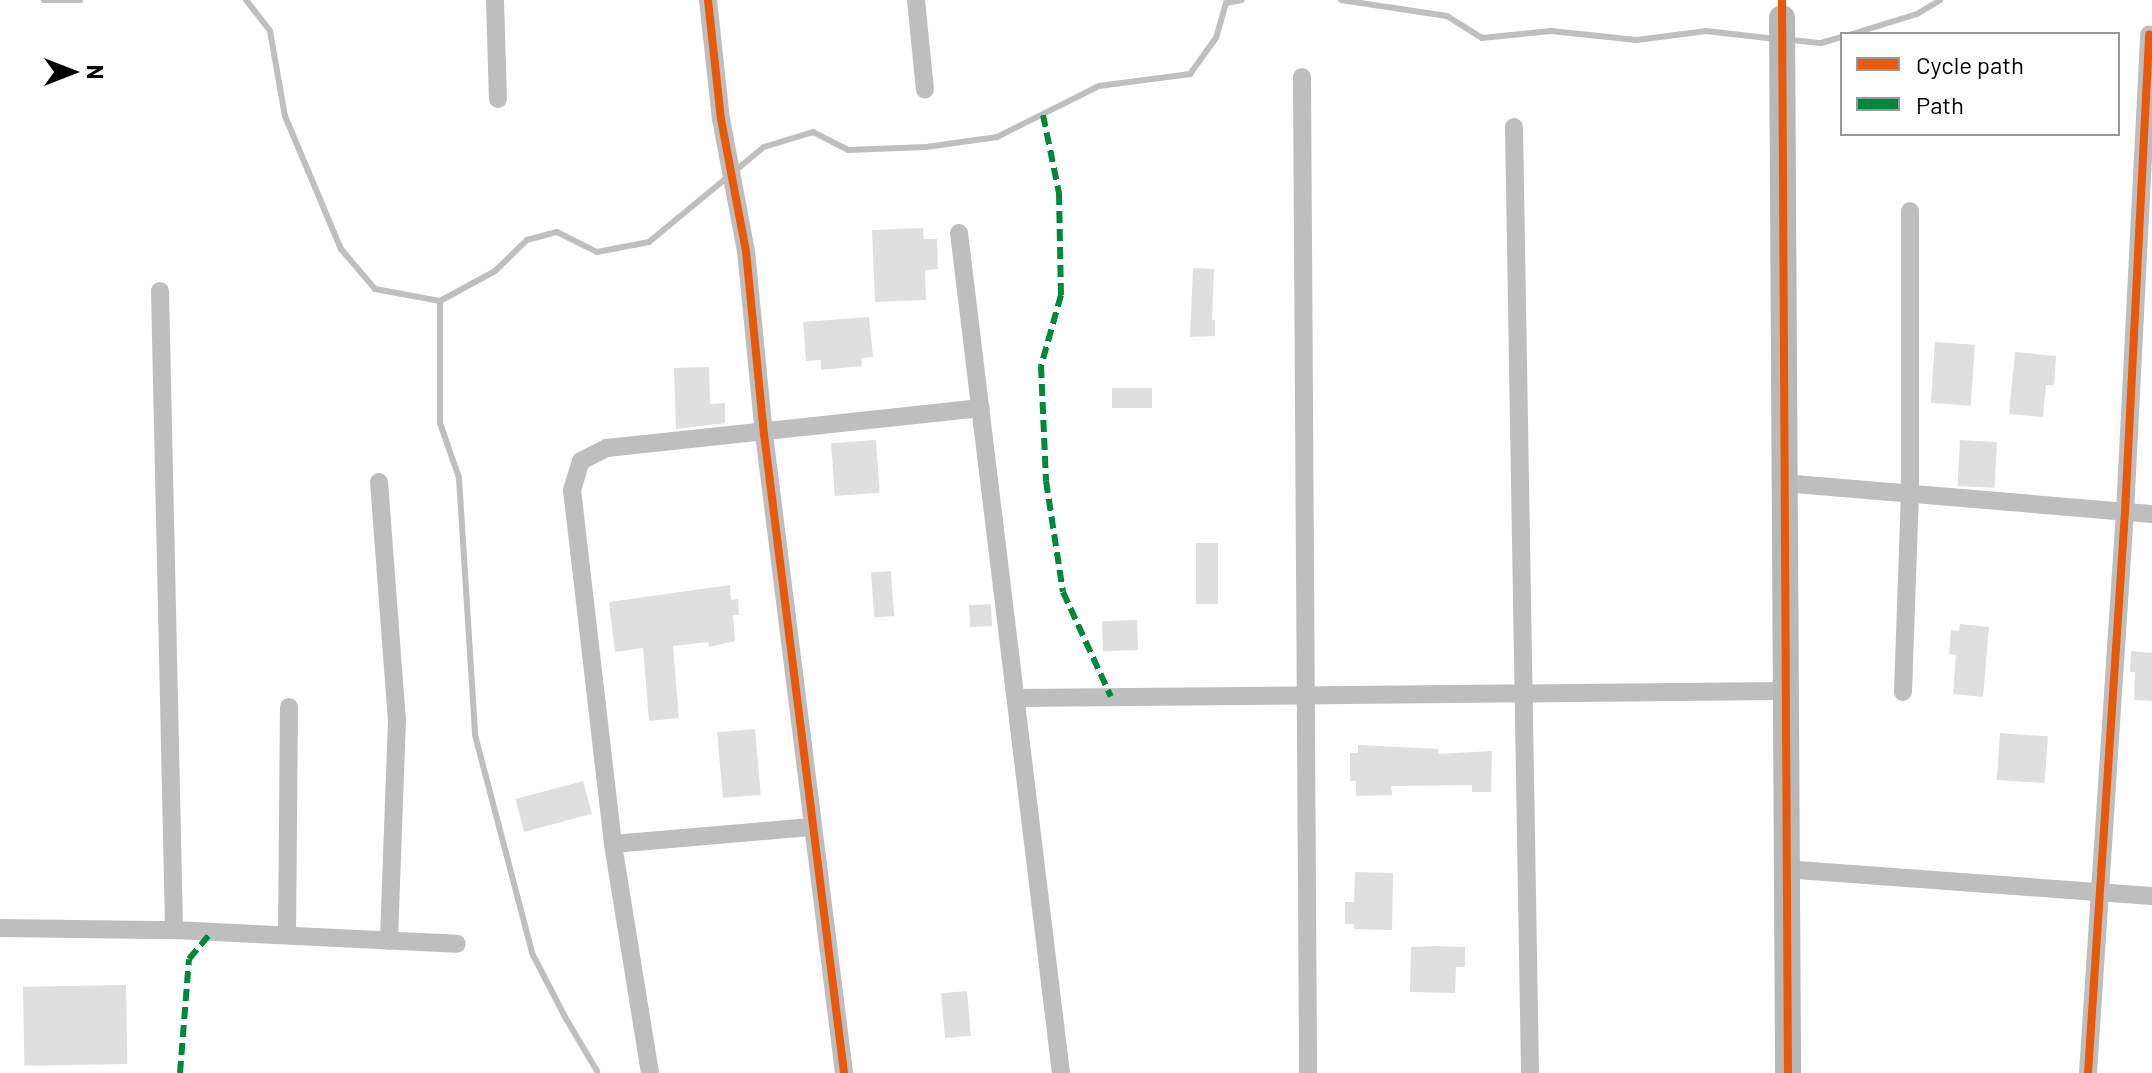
<!DOCTYPE html>
<html>
<head>
<meta charset="utf-8">
<style>
  body { margin:0 }
  #map { position:relative; width:2152px; height:1073px; overflow:hidden; background:#fff; font-family:Barlow,sans-serif }
  div>[style] { position:absolute }
  [style*='--x'] { left:calc(var(--x)*1px); top:calc(var(--y)*1px); width:calc(var(--w)*1px); rotate:calc(var(--a)*1deg) }
  .stream>* { height:6px; margin:-3px; padding:0 3px; transform-origin:3px; border-radius:3px; background:#bfbfbf }
  .building>* { inset:0; background:#dfdfdf; transform-origin:0 0 }
  .street>* { height:18px; margin:-9px; padding:0 9px; transform-origin:9px; border-radius:9px; background:#bebebe }
  .secondary>* { height:26px; margin:-13px; padding:0 13px; transform-origin:13px; border-radius:13px; background:#b8b8b8 }
  .quiet>* { height:6px; margin-top:-3px; transform-origin:0; background:repeating-linear-gradient(90deg,#00873e 0 12px,transparent 0 18px) }
  .cycleway>* { height:8px; margin:-4px; padding:0 4px; transform-origin:4px; border-radius:4px; background:#e8590c }
  span { translate:-50% -50%; white-space:nowrap; text-align:center; line-height:1.15; -webkit-text-stroke:6px #fff; paint-order:stroke }
  .legend { position:absolute; left:1840px; top:32px; width:280px; height:104px; box-sizing:border-box; background:#fff; border:2px solid #999; margin:0; padding:10px 14px; list-style:none; font-size:24px; color:#000 }
  .legend li { display:flex; align-items:center; gap:16px; height:40px }
  .legend b { width:40px; border:2px solid #999 }
  .north { position:absolute; left:32px; top:32px; width:80px; height:80px; -webkit-text-stroke:6px #fff; paint-order:stroke; rotate:90deg; font-size:22px; font-weight:700; line-height:32px; text-align:center; color:#000 }
  .north::after { content:''; display:block; margin:auto; width:28px; height:36px; background:#000; clip-path:polygon(50% 0,100% 100%,50% 72%,0 100%) }
</style>
</head>
<body>
<div id="map">
  <div class="stream">
    <i style="--x:44;--y:0;--w:36;--a:0"></i>
    <i style="--x:246;--y:0;--w:39;--a:52"></i>
    <i style="--x:270;--y:31;--w:86;--a:80"></i>
    <i style="--x:285;--y:116;--w:144;--a:67.2"></i>
    <i style="--x:341;--y:249;--w:52;--a:49.6"></i>
    <i style="--x:375;--y:289;--w:66;--a:10.5"></i>
    <i style="--x:440;--y:301;--w:63;--a:-28.6"></i>
    <i style="--x:495;--y:271;--w:45;--a:-44.1"></i>
    <i style="--x:527;--y:240;--w:31;--a:-15"></i>
    <i style="--x:557;--y:232;--w:45;--a:26.6"></i>
    <i style="--x:597;--y:252;--w:53;--a:-10.9"></i>
    <i style="--x:649;--y:242;--w:149;--a:-39.6"></i>
    <i style="--x:764;--y:147;--w:51;--a:-17"></i>
    <i style="--x:813;--y:132;--w:39;--a:27"></i>
    <i style="--x:848;--y:150;--w:78;--a:-2.2"></i>
    <i style="--x:926;--y:147;--w:72;--a:-8"></i>
    <i style="--x:997;--y:137;--w:114;--a:-26.6"></i>
    <i style="--x:1099;--y:86;--w:92;--a:-7.5"></i>
    <i style="--x:1190;--y:74;--w:44;--a:-54.2"></i>
    <i style="--x:1216;--y:38;--w:36;--a:-74"></i>
    <i style="--x:1226;--y:3;--w:16;--a:-11"></i>
    <i style="--x:1341;--y:0;--w:107;--a:8.6"></i>
    <i style="--x:1447;--y:16;--w:41;--a:32.2"></i>
    <i style="--x:1482;--y:38;--w:69;--a:-5.8"></i>
    <i style="--x:1551;--y:31;--w:86;--a:6"></i>
    <i style="--x:1637;--y:40;--w:70;--a:-7.4"></i>
    <i style="--x:1706;--y:31;--w:70;--a:6.5"></i>
    <i style="--x:1852;--y:34;--w:68;--a:-17.1"></i>
    <i style="--x:1917;--y:14;--w:27;--a:-31"></i>
    <i style="--x:1791;--y:40;--w:30;--a:6"></i>
    <i style="--x:1821;--y:43;--w:22;--a:-16"></i>
    <i style="--x:440;--y:301;--w:122;--a:90"></i>
    <i style="--x:440;--y:423;--w:58;--a:70.9"></i>
    <i style="--x:459;--y:478;--w:257;--a:86.4"></i>
    <i style="--x:475;--y:735;--w:225;--a:75.3"></i>
    <i style="--x:532;--y:953;--w:72;--a:62.7"></i>
    <i style="--x:565;--y:1017;--w:63;--a:59.3"></i>
  </div>
  <div class="building">
    <i style="clip-path:polygon(923px 228px,924px 239px,937px 239px,938px 269px,925px 270px,926px 300px,875px 302px,872px 230px)"></i>
    <i style="clip-path:polygon(1193px 268px,1214px 269px,1212px 320px,1215px 320px,1215px 336px,1190px 337px)"></i>
    <i style="clip-path:polygon(869px 317px,873px 357px,861px 358px,862px 366px,821px 370px,821px 360px,806px 361px,803px 322px)"></i>
    <i style="left:1935px;top:342px;width:40px;height:61px;rotate:4deg"></i>
    <i style="clip-path:polygon(2015px 352px,2056px 356px,2054px 385px,2046px 385px,2043px 417px,2009px 414px)"></i>
    <i style="clip-path:polygon(709px 367px,710px 404px,725px 403px,725px 423px,676px 429px,674px 368px)"></i>
    <i style="left:1112px;top:388px;width:40px;height:20px"></i>
    <i style="left:876px;top:440px;width:53px;height:45px;rotate:86deg"></i>
    <i style="left:1960px;top:440px;width:37px;height:46px;rotate:3deg"></i>
    <i style="left:1196px;top:543px;width:22px;height:61px"></i>
    <i style="left:891px;top:571px;width:45px;height:20px;rotate:86deg"></i>
    <i style="clip-path:polygon(730px 585px,731px 600px,738px 599px,739px 615px,733px 615px,735px 641px,709px 647px,708px 642px,673px 646px,679px 718px,649px 721px,643px 648px,615px 652px,609px 602px)"></i>
    <i style="left:991px;top:604px;width:22px;height:22px;rotate:87deg"></i>
    <i style="left:1137px;top:620px;width:30px;height:35px;rotate:88deg"></i>
    <i style="clip-path:polygon(1960px 624px,1989px 627px,1983px 697px,1953px 694px,1956px 655px,1949px 654px,1951px 630px,1959px 631px)"></i>
    <i style="clip-path:polygon(2131px 651px,2152px 653px,2152px 701px,2134px 700px,2135px 672px,2130px 672px)"></i>
    <i style="left:755px;top:729px;width:66px;height:38px;rotate:85deg"></i>
    <i style="left:2000px;top:733px;width:48px;height:47px;rotate:4deg"></i>
    <i style="clip-path:polygon(1358px 745px,1438px 749px,1438px 754px,1492px 751px,1491px 792px,1472px 792px,1472px 785px,1391px 786px,1392px 795px,1356px 796px,1356px 781px,1350px 781px,1350px 753px,1358px 753px)"></i>
    <i style="left:583px;top:781px;width:34px;height:70px;rotate:75deg"></i>
    <i style="clip-path:polygon(1355px 872px,1393px 873px,1392px 930px,1354px 929px,1354px 924px,1345px 924px,1345px 902px,1354px 902px)"></i>
    <i style="clip-path:polygon(1434px 946px,1465px 947px,1465px 967px,1456px 967px,1455px 993px,1410px 992px,1411px 947px)"></i>
    <i style="left:126px;top:985px;width:79px;height:103px;rotate:89deg"></i>
    <i style="left:967px;top:991px;width:45px;height:26px;rotate:85deg"></i>
  </div>
  <div class="street">
    <i style="--x:495;--y:0;--w:99;--a:88.3"></i>
    <i style="--x:708;--y:0;--w:120;--a:83.8"></i>
    <i style="--x:721;--y:119;--w:134;--a:79.3"></i>
    <i style="--x:746;--y:251;--w:184;--a:84.4"></i>
    <i style="--x:764;--y:434;--w:644;--a:82.86"></i>
    <i style="--x:916;--y:0;--w:90;--a:84.3"></i>
    <i style="--x:1302;--y:77;--w:996;--a:89.65"></i>
    <i style="--x:1514;--y:127;--w:946;--a:89.03"></i>
    <i style="--x:959;--y:233;--w:846;--a:83.08"></i>
    <i style="--x:160;--y:291;--w:639;--a:88.74"></i>
    <i style="--x:379;--y:482;--w:239;--a:85.7"></i>
    <i style="--x:397;--y:720;--w:221;--a:92.1"></i>
    <i style="--x:1783;--y:483;--w:370;--a:4.8"></i>
    <i style="--x:1903;--y:692;--w:198;--a:-88"></i>
    <i style="--x:1910;--y:494;--w:283;--a:-90"></i>
    <i style="--x:1016;--y:698;--w:768;--a:-0.52"></i>
    <i style="--x:613;--y:844;--w:198;--a:-4.9"></i>
    <i style="--x:1784;--y:869;--w:369;--a:4.2"></i>
    <i style="--x:0;--y:928;--w:174;--a:0.7"></i>
    <i style="--x:174;--y:930;--w:283;--a:2.8"></i>
    <i style="--x:287;--y:935;--w:228;--a:-89.5"></i>
    <i style="--x:650;--y:1073;--w:232;--a:-99.2"></i>
    <i style="--x:613;--y:844;--w:356;--a:-96.6"></i>
    <i style="--x:572;--y:490;--w:30;--a:-73"></i>
    <i style="--x:581;--y:461;--w:29;--a:-27"></i>
    <i style="--x:607;--y:448;--w:376;--a:-6.1"></i>
    <i style="--x:2088;--y:1073;--w:562;--a:-86.23"></i>
    <i style="--x:2125;--y:512;--w:478;--a:-87.1"></i>
  </div>
  <div class="secondary">
    <i style="--x:1782;--y:18;--w:1055;--a:89.67"></i>
  </div>
  <div class="quiet">
    <i style="--x:1043;--y:115;--w:80;--a:78.4"></i>
    <i style="--x:1059;--y:193;--w:102;--a:88.9"></i>
    <i style="--x:1061;--y:295;--w:74;--a:105.7"></i>
    <i style="--x:1041;--y:366;--w:115;--a:87.5"></i>
    <i style="--x:1046;--y:481;--w:112;--a:81.3"></i>
    <i style="--x:1063;--y:592;--w:115;--a:65.4"></i>
    <i style="--x:180;--y:1073;--w:114;--a:-85.5"></i>
    <i style="--x:189;--y:959;--w:35;--a:-50"></i>
  </div>
  <div class="cycleway">
    <i style="--x:708;--y:0;--w:120;--a:83.8"></i>
    <i style="--x:721;--y:119;--w:134;--a:79.3"></i>
    <i style="--x:746;--y:251;--w:184;--a:84.4"></i>
    <i style="--x:764;--y:434;--w:644;--a:82.86"></i>
    <i style="--x:1782;--y:0;--w:1073;--a:89.68"></i>
    <i style="--x:2088;--y:1073;--w:562;--a:-86.23"></i>
    <i style="--x:2125;--y:512;--w:478;--a:-87.1"></i>
  </div>
  <ul class="legend">
  <li><b style="height:10px;background:#e8590c"></b>Cycle path</li>
  <li><b style="height:10px;background:#00873e"></b>Path</li>
  </ul>
  <div class="north">N</div>
</div>
</body>
</html>
